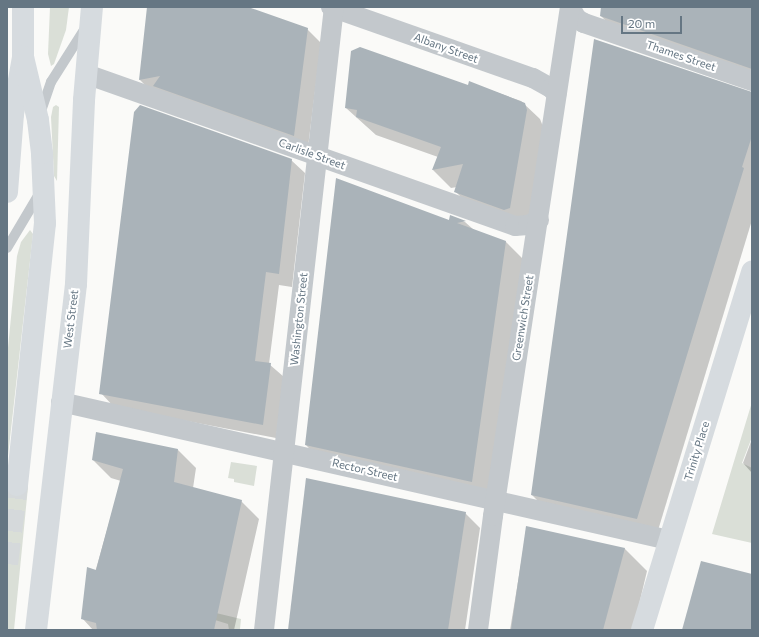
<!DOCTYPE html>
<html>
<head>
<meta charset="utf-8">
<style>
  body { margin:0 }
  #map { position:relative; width:759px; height:637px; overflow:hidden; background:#fafaf8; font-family:Commissioner,sans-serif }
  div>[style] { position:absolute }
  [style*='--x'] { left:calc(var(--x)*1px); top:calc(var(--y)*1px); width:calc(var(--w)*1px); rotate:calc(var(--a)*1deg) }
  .green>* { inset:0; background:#dadfd7 }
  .shadow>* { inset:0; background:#0003 }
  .building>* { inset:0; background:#aab3b9 }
  .motorway-tunnel>* { height:22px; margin-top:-11px; transform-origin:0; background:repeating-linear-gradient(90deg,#d5d9db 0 22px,transparent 0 33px) }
  .service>* { height:10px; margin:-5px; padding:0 5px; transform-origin:5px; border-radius:5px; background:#c3c8cc }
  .minor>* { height:20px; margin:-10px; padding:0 10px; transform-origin:10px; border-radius:10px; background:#c3c8cc }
  .secondary>* { height:22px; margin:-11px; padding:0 11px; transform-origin:11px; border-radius:11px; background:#d6dbdf }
  .trunk>* { height:22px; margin:-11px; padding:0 11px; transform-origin:11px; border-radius:11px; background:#d6dbdf }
  .motorway>* { height:22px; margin:-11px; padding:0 11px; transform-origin:11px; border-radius:11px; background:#d6dbdf }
  span { translate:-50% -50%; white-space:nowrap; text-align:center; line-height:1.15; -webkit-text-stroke:4px #fff; paint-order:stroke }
  .street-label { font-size:11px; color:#657683 }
  .frame { position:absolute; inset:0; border:8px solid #657683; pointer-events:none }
  .scale { position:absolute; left:621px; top:16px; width:61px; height:18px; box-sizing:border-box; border:2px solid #657683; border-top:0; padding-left:5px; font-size:12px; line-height:14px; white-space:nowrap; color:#657683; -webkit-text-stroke:3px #fff; paint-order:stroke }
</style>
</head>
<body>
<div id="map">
  <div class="green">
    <i style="clip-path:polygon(50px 7px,69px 7px,66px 30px,54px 64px,51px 66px,48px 54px)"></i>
    <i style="clip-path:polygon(56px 105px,59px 107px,57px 181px,54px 176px,51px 117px,53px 107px)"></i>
    <i style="clip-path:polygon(30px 230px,33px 234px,7px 465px,7px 358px,17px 256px,21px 242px)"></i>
    <i style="clip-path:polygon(752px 402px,752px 437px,742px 463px,752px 468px,752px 543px,712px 534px)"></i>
    <i style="clip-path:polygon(231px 462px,257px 466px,254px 486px,234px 482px,234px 479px,228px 478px)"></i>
    <i style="clip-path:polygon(7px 485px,28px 487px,14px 630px,7px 630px)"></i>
    <i style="clip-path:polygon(216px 613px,241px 619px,240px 629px,229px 630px,228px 624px,215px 620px)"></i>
  </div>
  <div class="shadow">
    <i style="clip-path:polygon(148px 7px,245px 7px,307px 29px,321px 43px,308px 147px,153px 93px,140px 80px)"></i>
    <i style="clip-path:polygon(602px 7px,752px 7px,752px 81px,620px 35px,601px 16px)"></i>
    <i style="clip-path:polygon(470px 83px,521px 101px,540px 119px,544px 129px,528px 226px,474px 210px,456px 192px,457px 187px,451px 188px,433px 170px,438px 157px,376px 135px,346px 108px,469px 86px)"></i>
    <i style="clip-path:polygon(752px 92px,752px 220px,656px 537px,551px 514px,532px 495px)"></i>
    <i style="clip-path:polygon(291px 160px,305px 173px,292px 287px,279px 285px,269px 364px,284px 377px,276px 438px,114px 407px,101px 393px)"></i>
    <i style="clip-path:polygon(451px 217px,465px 222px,474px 230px,506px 242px,523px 259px,489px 499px,323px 463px,306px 445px)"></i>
    <i style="clip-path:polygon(752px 439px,752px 473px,743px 463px)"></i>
    <i style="clip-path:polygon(178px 450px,196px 468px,193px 488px,241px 501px,259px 519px,234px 630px,93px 630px,82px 618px,121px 481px,111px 478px,93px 460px)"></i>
    <i style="clip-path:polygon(465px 513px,480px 528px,465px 630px,289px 630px)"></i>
    <i style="clip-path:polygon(527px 527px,625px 549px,647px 571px,633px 630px,510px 630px)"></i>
  </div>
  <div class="building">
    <i style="clip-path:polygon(147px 7px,248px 7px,308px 28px,294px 136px,153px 86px,160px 76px,139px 80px)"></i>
    <i style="clip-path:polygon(601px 7px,752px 7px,752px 69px,600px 16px)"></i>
    <i style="clip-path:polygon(594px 39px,752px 92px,752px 136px,742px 167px,744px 168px,637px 519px,531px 495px)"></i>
    <i style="clip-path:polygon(360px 47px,468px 85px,469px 81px,525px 103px,527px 110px,510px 208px,504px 210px,454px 192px,463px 164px,432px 170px,441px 147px,356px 117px,357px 110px,345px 108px,351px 51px)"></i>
    <i style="clip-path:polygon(140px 105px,292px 159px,279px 274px,266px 272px,255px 361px,271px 363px,263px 425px,99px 394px,134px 112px)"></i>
    <i style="clip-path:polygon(336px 178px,449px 220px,450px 215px,466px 221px,457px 223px,506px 241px,472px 482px,305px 445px)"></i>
    <i style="clip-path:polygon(96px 432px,178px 449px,174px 482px,242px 500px,214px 630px,97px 630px,96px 623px,81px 619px,87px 567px,96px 570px,123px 469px,92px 460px)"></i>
    <i style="clip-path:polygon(306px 478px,466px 512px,448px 630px,288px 630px)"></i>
    <i style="clip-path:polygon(526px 526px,625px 548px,603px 630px,511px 630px)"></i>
    <i style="clip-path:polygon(701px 561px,752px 574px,752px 630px,682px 630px)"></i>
  </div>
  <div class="motorway-tunnel">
    <i style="--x:7;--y:564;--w:80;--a:-82.8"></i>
  </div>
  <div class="service">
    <i style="--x:41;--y:111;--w:31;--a:-71"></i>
    <i style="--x:51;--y:82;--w:62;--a:-57.6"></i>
    <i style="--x:7;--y:248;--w:63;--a:-59.3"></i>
  </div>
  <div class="minor">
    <i style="--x:331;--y:7;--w:214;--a:19.4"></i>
    <i style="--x:533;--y:78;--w:21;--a:29"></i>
    <i style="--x:551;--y:88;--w:8;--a:45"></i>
    <i style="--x:570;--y:7;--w:14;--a:60"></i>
    <i style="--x:577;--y:19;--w:8;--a:30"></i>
    <i style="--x:584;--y:23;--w:178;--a:19"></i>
    <i style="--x:86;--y:74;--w:455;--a:19.5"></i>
    <i style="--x:515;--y:226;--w:13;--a:-4"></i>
    <i style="--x:528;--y:225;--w:12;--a:-24"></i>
    <i style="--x:61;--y:402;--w:623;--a:12.79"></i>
    <i style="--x:264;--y:630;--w:627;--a:-83.59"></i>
    <i style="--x:478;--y:630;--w:115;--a:-82.5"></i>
    <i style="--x:493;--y:516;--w:515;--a:-81.4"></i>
  </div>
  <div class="secondary">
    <i style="--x:642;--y:630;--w:375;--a:-72.9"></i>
  </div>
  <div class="trunk">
    <i style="--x:7;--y:192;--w:78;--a:-85.6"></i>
    <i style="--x:13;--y:114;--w:58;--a:-80"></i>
    <i style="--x:23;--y:57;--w:50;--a:-90"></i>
    <i style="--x:36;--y:630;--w:348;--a:-83.4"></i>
    <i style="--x:76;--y:284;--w:184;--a:-87.5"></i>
    <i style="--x:84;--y:100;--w:93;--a:-85.1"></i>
  </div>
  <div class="motorway">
    <i style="--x:17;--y:485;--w:263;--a:-83.9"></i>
    <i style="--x:45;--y:223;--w:70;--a:-92.5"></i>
    <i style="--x:42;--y:153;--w:33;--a:-97"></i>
    <i style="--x:38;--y:120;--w:65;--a:-103.4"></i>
  </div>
  <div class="street-label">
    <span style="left:446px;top:48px;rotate:20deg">Albany Street</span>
    <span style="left:681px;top:56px;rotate:19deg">Thames Street</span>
    <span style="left:312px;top:154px;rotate:20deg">Carlisle Street</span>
    <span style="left:523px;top:318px;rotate:-81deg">Greenwich Street</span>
    <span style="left:71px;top:319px;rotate:-83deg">West Street</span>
    <span style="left:299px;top:319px;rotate:-84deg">Washington Street</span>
    <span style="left:697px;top:451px;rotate:-73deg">Trinity Place</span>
    <span style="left:365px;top:470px;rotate:13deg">Rector Street</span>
  </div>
  <div class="frame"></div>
  <div class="scale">20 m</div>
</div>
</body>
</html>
